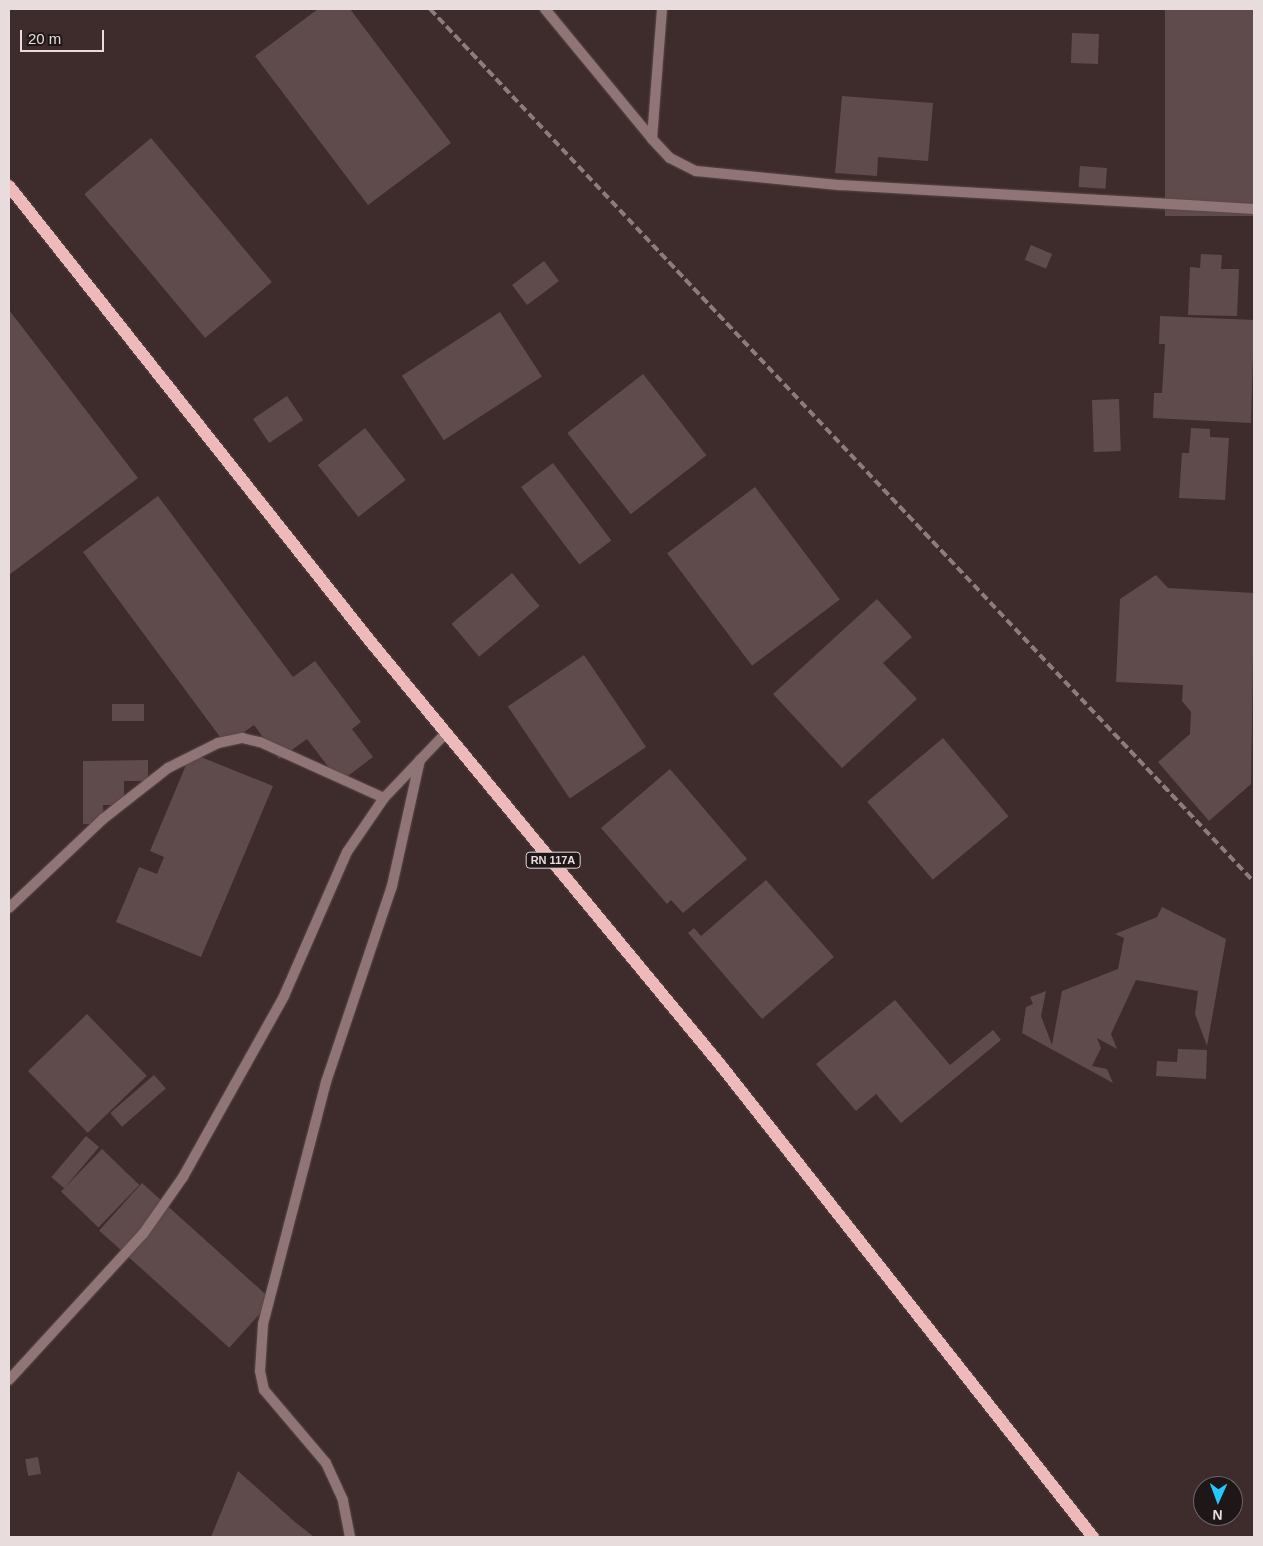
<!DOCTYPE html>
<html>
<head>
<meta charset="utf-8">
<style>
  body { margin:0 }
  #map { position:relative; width:1263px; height:1546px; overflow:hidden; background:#3e2b2c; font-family:Arial,sans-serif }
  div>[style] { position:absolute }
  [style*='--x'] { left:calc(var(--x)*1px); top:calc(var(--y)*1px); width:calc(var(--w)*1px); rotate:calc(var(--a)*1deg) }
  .building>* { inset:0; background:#604b4c; transform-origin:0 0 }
  .roads { filter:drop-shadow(0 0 1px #594748) drop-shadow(0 0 1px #594748) }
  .minor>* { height:10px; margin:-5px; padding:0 5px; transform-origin:5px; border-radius:5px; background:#8f7576 }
  .primary>* { height:12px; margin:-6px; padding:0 6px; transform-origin:6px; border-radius:6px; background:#edb9ba }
  .rail>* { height:4px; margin-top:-2px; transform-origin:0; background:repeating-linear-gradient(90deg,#8c7d7d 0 8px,transparent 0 12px) }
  span { translate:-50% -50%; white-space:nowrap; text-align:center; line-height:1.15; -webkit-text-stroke:5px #1f1617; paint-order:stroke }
  .shield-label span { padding:1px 4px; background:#1f1617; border:1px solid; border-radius:4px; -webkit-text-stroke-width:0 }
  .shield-label { font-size:11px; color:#e8dcdc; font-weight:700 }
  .frame { position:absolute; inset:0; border:10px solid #e8dcdc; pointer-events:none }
  .north { position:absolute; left:1193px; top:1476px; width:50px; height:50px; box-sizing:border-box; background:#1f1617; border:1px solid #6f6566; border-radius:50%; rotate:182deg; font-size:14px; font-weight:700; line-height:20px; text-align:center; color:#e8dcdc }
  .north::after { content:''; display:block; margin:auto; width:18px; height:22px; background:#23c9fe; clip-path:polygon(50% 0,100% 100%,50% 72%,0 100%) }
  .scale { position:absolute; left:20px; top:30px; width:84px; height:22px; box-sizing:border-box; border:2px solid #e8dcdc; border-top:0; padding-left:6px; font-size:15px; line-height:18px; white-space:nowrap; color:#e8dcdc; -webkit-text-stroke:4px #1f1617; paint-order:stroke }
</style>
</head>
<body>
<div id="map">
  <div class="building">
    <i style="clip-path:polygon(318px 9px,350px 9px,451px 143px,368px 205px,255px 56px)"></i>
    <i style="left:1165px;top:9px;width:89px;height:207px"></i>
    <i style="left:1072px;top:33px;width:27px;height:30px;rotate:2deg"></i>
    <i style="clip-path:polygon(842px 96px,933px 103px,928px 161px,878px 157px,877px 176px,835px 173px)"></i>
    <i style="left:151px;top:138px;width:188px;height:87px;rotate:50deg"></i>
    <i style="left:1080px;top:166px;width:27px;height:21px;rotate:4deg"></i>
    <i style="left:1031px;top:245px;width:23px;height:16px;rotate:23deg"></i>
    <i style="clip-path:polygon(1201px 254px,1222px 255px,1221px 269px,1239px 269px,1237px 316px,1188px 315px,1190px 267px,1200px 268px)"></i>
    <i style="left:544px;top:261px;width:25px;height:40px;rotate:53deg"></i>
    <i style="clip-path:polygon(9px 310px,138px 478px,9px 575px)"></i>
    <i style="left:500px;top:312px;width:77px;height:117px;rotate:57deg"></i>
    <i style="clip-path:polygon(1160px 316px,1254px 320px,1251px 423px,1153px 418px,1154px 393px,1162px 393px,1165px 344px,1159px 344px)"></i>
    <i style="left:643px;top:374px;width:103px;height:96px;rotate:52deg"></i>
    <i style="left:287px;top:396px;width:29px;height:41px;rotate:56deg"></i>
    <i style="left:1119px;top:399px;width:52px;height:27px;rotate:88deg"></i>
    <i style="left:365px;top:428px;width:66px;height:60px;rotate:52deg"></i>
    <i style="clip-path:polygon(1191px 428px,1210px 429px,1210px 437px,1229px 438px,1225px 500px,1179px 498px,1182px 453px,1189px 453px)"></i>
    <i style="left:553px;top:463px;width:97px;height:40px;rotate:53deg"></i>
    <i style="left:755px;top:487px;width:141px;height:110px;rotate:53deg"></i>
    <i style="clip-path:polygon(158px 496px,293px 677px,315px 661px,361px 722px,352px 729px,373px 757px,340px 782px,307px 739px,279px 759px,254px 725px,226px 745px,83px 552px)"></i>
    <i style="left:512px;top:573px;width:43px;height:79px;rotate:50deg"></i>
    <i style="clip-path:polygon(1156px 575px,1168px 588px,1254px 593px,1251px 784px,1209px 821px,1158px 762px,1190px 734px,1191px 712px,1182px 701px,1183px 685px,1116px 682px,1120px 599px)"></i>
    <i style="clip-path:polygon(877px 599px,912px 637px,883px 663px,917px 699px,842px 768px,773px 694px)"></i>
    <i style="left:584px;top:655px;width:111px;height:92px;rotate:56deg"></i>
    <i style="left:112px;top:704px;width:32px;height:17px"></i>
    <i style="left:943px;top:738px;width:102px;height:99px;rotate:50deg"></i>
    <i style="clip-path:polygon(191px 753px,273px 786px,201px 957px,116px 922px,139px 867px,157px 874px,164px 857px,150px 851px)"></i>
    <i style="clip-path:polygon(148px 760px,148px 781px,124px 781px,124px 805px,103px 805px,104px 824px,83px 824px,83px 761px)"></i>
    <i style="clip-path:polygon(670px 769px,747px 859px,683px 913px,671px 900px,667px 904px,601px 828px)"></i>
    <i style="clip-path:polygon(766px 880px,834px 957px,762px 1019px,688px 933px,694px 928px,701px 936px)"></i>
    <i style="clip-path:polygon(1162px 907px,1226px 939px,1207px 1046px,1195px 1014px,1198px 991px,1136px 980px,1111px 1034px,1117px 1049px,1097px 1038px,1101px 1048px,1092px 1066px,1107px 1069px,1113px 1083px,1022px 1033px,1026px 1007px,1033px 1004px,1030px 997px,1046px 991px,1041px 1016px,1052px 1045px,1062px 991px,1118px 969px,1124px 938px,1115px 934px,1157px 917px)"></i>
    <i style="clip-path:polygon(895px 1000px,950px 1065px,993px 1030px,1001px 1040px,901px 1123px,876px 1094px,856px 1111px,816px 1064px)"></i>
    <i style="left:87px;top:1014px;width:86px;height:82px;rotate:46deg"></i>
    <i style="clip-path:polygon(1178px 1049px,1207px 1050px,1206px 1079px,1156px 1076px,1157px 1061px,1177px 1062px)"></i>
    <i style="left:154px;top:1075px;width:18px;height:58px;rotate:49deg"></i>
    <i style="left:86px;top:1136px;width:17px;height:54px;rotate:40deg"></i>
    <i style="left:102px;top:1149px;width:52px;height:59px;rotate:44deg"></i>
    <i style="left:142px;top:1183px;width:175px;height:64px;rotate:42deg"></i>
    <i style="left:38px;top:1457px;width:17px;height:13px;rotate:80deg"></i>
    <i style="clip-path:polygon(238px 1471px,295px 1522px,314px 1537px,211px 1537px)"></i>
  </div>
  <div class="roads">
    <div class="minor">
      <i style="--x:545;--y:9;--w:168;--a:50.5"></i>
      <i style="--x:652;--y:139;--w:26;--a:47"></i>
      <i style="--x:670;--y:158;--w:29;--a:27"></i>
      <i style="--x:696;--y:171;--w:145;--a:5.6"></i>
      <i style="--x:840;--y:185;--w:415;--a:3.3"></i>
      <i style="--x:652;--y:139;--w:130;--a:-85.6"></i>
      <i style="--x:9;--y:908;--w:129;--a:-43.4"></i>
      <i style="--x:103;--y:819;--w:83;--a:-38.1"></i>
      <i style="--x:168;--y:768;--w:56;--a:-26.6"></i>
      <i style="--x:218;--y:743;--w:25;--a:-12"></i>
      <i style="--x:242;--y:738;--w:18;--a:13"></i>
      <i style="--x:260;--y:742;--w:136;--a:24.3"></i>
      <i style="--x:9;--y:1380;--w:198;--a:-47.5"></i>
      <i style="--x:143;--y:1234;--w:70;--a:-54.9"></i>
      <i style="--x:183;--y:1177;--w:207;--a:-60.8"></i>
      <i style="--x:284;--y:996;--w:157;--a:-66.4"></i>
      <i style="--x:347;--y:852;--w:65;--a:-55.6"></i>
      <i style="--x:384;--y:798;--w:88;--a:-46.4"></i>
      <i style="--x:350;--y:1537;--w:38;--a:-101"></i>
      <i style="--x:343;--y:1500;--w:41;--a:-114.7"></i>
      <i style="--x:326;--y:1463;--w:96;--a:-130.3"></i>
      <i style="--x:264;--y:1390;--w:19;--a:-102"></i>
      <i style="--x:260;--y:1371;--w:47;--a:-86.3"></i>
      <i style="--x:263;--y:1324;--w:250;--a:-75.4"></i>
      <i style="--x:326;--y:1082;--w:207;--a:-71.4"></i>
      <i style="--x:392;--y:886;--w:129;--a:-77.5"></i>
    </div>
    <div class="primary">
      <i style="--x:9;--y:186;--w:581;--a:51.57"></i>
      <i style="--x:370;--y:641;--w:548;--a:50.41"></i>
      <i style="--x:719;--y:1063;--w:604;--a:51.73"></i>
    </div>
  </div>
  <div class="rail">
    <i style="--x:430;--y:9;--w:1200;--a:46.65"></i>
  </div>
  <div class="shield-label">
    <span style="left:553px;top:860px">RN 117A</span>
  </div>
  <div class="frame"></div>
  <div class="north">N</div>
  <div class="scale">20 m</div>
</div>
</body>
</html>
